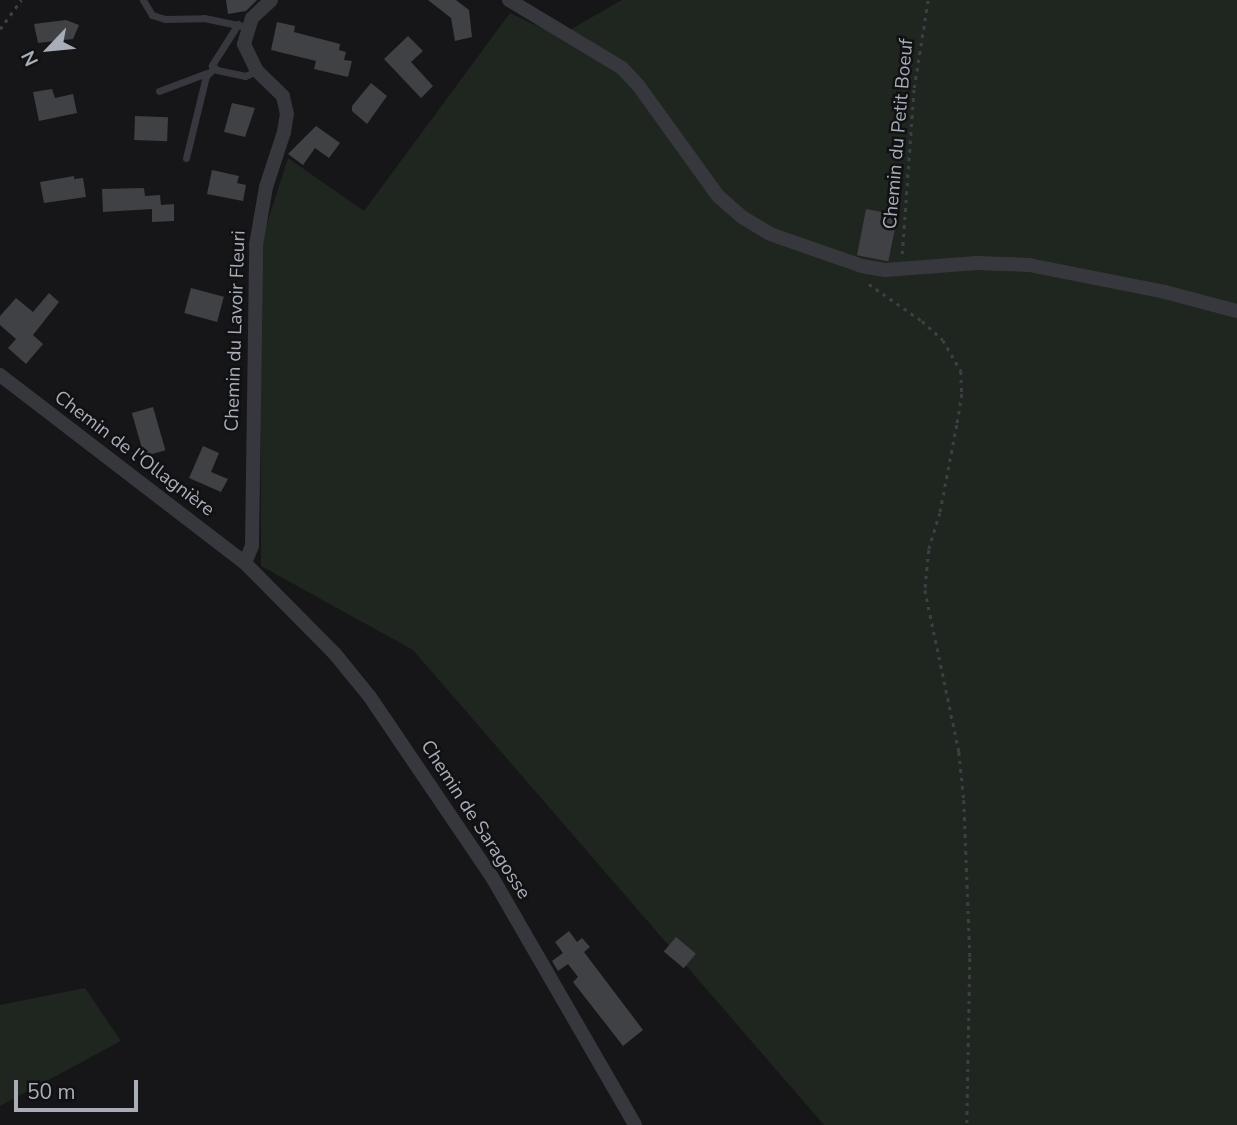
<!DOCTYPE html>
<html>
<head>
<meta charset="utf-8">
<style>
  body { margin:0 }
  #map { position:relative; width:1237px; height:1125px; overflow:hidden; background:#161618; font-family:"Nunito Sans",sans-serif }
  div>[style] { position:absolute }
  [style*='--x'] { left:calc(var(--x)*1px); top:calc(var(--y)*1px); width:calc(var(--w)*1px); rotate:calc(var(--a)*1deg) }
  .green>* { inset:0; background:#1e261f }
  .building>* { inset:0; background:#404145; transform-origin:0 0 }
  .path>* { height:2.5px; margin-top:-1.25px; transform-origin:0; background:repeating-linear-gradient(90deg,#3d3f44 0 3.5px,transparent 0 8.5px) }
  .service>* { height:7px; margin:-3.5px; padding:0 3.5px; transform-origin:3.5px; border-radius:3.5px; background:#37383d }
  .minor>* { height:14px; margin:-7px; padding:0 7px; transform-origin:7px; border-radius:7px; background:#37383d }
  span { translate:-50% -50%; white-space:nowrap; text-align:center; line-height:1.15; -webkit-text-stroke:5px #111113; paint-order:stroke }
  .street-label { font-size:19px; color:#a8adb8 }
  .north { position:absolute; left:14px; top:14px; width:70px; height:70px; -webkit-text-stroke:5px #111113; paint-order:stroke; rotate:244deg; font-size:19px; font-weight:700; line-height:28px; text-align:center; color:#a8adb8 }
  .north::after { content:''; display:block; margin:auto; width:24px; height:32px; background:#a8adb8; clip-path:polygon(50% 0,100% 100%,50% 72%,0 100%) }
  .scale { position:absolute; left:14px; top:1080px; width:124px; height:32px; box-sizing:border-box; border:4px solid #a8adb8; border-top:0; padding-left:9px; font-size:21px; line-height:24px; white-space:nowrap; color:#a8adb8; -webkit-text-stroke:5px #111113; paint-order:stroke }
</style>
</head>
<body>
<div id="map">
  <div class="green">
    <i style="clip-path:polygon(622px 0,1237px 0,1237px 1125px,824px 1125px,413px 650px,261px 566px,260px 245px,288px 158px,364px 211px,510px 13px,559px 36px)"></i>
    <i style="clip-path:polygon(85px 988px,121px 1041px,0 1106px,0 1005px)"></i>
  </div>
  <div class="building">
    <i style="clip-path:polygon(226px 0,257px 0,246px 11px,228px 14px)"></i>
    <i style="clip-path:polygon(428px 0,456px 0,469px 10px,472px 37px,455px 41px,451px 18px)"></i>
    <i style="clip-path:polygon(66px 20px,79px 25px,73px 39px,38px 43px,34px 24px)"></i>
    <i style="clip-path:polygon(277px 22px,295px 26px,294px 32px,340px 44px,339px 50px,346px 52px,344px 60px,352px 61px,348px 77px,314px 69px,316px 61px,271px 50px)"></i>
    <i style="clip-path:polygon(408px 36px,423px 51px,411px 62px,433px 86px,421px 98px,384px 59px)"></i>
    <i style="clip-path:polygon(371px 83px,387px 96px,367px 124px,352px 111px,352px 106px)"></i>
    <i style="clip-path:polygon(52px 89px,55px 98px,73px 94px,77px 113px,39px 121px,33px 92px)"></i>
    <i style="clip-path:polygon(232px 103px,255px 108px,245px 137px,224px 132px)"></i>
    <i style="left:135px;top:116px;width:33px;height:24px;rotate:2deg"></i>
    <i style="clip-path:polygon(316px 126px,340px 143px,329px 158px,315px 148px,303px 165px,288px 154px)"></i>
    <i style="clip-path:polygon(212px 170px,239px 176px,237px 183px,246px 185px,243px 201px,207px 194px)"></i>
    <i style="clip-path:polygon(74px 176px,74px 179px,83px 178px,86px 197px,44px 203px,40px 182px)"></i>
    <i style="clip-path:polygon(144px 188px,145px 196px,160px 195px,161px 205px,174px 204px,174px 221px,152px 222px,152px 209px,103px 212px,102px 189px)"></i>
    <i style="left:866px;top:209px;width:32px;height:47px;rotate:11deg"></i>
    <i style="left:191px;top:288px;width:34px;height:26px;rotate:15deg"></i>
    <i style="clip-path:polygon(49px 293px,59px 302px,33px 335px,43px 344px,26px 364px,8px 348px,16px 339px,0 325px,0 316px,16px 298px,33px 312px)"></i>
    <i style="left:153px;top:407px;width:45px;height:22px;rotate:74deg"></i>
    <i style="clip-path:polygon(203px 446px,219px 453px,211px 472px,228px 479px,221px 492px,189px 478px)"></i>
    <i style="clip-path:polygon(569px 931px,577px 942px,582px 938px,590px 947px,584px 952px,643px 1030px,623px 1046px,573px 982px,578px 977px,568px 964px,558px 971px,552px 961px,563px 953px,555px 942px)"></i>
    <i style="left:676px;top:937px;width:26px;height:19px;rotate:40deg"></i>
  </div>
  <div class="path">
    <i style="--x:0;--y:29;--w:36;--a:-54"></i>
    <i style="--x:902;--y:254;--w:166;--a:-85.9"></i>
    <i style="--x:914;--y:88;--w:89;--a:-81"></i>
    <i style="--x:869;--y:284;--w:65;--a:34.9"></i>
    <i style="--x:922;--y:321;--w:28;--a:42"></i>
    <i style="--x:943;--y:340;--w:36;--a:60"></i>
    <i style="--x:961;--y:371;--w:23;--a:88"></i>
    <i style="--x:962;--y:394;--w:31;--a:99"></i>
    <i style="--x:957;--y:425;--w:90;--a:100.9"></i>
    <i style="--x:940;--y:513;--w:39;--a:107"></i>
    <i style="--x:929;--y:550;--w:40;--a:95.7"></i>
    <i style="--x:925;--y:590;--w:166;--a:78.1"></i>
    <i style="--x:959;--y:752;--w:48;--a:84.1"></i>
    <i style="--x:964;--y:800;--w:158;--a:87.8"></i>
    <i style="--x:970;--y:958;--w:167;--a:91"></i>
  </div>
  <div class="service">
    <i style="--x:143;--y:0;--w:17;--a:59"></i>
    <i style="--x:152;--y:15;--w:14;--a:17"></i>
    <i style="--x:165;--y:19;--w:39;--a:-1"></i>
    <i style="--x:204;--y:18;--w:44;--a:11.8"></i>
    <i style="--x:238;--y:24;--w:49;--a:122.4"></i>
    <i style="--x:212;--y:65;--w:7;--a:45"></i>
    <i style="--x:217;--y:70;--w:29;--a:12"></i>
    <i style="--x:245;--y:76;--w:13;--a:-23"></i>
    <i style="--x:159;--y:91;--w:51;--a:-20.6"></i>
    <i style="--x:186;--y:158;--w:84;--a:-76.3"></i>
    <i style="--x:206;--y:76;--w:11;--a:-45"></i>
  </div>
  <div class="minor">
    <i style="--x:509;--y:0;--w:132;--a:31"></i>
    <i style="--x:622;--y:68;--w:23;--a:47"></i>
    <i style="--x:638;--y:85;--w:137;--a:54.2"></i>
    <i style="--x:718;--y:196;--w:32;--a:41"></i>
    <i style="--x:742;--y:217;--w:33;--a:31"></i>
    <i style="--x:770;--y:234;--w:97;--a:19.2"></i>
    <i style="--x:862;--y:266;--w:23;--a:10"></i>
    <i style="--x:885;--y:270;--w:92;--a:-4.4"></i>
    <i style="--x:977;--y:263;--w:52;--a:2.2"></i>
    <i style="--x:1029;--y:265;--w:139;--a:11.2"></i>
    <i style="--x:1165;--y:292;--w:74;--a:14.8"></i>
    <i style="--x:0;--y:375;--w:309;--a:37.5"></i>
    <i style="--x:245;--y:563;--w:128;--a:45.3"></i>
    <i style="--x:335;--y:654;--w:55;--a:50.9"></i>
    <i style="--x:370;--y:697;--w:217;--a:55.9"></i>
    <i style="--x:492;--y:877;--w:286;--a:60"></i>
    <i style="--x:245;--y:563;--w:18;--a:-68"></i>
    <i style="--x:252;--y:546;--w:301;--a:-89.2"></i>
    <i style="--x:256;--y:245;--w:59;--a:-80.2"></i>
    <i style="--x:266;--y:187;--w:58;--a:-71.9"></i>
    <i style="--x:284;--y:132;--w:18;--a:-81"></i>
    <i style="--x:287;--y:114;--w:18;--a:-103"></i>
    <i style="--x:283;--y:96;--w:36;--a:-136"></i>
    <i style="--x:257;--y:71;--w:30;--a:-116"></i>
    <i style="--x:244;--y:44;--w:27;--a:-73"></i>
    <i style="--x:252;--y:18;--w:26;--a:-43"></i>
  </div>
  <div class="street-label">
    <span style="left:899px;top:134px;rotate:-85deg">Chemin du Petit Boeuf</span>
    <span style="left:236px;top:331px;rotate:-88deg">Chemin du Lavoir Fleuri</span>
    <span style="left:134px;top:454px;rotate:37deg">Chemin de l'Ollagnière</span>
    <span style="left:475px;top:820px;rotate:57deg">Chemin de Saragosse</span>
  </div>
  <div class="north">N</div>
  <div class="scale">50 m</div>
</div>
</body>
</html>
